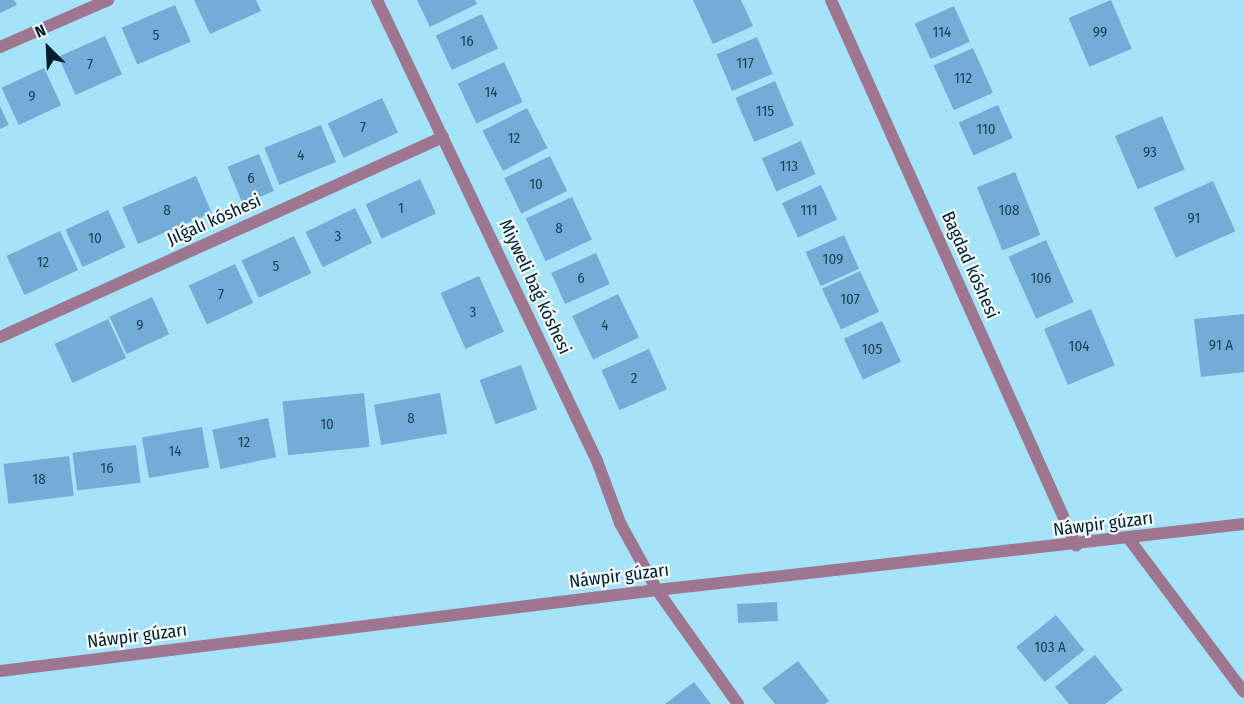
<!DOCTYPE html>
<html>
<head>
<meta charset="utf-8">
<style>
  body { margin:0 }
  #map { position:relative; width:1244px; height:704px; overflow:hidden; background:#a4e3f8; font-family:"Fira Sans Condensed",sans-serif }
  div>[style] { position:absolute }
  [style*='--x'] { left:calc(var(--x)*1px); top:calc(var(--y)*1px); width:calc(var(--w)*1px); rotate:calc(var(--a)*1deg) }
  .building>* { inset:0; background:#72acd7; transform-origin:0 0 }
  .minor>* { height:12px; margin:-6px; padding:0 6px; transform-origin:6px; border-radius:6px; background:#9f7690 }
  .tertiary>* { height:12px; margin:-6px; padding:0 6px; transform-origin:6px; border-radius:6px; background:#9f7690 }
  span { translate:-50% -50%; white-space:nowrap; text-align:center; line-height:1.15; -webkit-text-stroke:4.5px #f2fafd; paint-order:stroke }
  .number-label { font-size:15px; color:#1c4254 }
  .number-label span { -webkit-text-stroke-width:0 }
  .street-label { font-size:18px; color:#001f29 }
  .north { position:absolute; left:18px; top:18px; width:60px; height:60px; -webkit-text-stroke:4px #f2fafd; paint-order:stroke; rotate:336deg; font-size:16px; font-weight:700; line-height:24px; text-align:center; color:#001f29 }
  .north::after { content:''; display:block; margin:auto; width:21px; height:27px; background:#001f29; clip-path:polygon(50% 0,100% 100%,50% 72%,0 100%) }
</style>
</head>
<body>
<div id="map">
  <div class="building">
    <i style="clip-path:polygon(0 0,14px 0,17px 5px,0 13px)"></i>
    <i style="clip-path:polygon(194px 0,256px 0,261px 11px,210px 34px)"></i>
    <i style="clip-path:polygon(417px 0,475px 0,477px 4px,430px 27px)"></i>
    <i style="clip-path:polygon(693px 0,741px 0,753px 26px,713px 44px)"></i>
    <i style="left:1111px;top:0;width:53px;height:46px;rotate:67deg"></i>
    <i style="left:175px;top:5px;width:40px;height:58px;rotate:67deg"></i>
    <i style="left:954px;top:6px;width:39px;height:43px;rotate:66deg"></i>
    <i style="left:482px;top:14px;width:38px;height:51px;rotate:65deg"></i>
    <i style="left:105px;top:36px;width:42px;height:51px;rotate:66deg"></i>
    <i style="left:757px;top:37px;width:40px;height:44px;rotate:67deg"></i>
    <i style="left:973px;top:48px;width:49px;height:43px;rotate:66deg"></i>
    <i style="left:504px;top:62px;width:44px;height:51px;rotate:65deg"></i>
    <i style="left:44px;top:68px;width:41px;height:47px;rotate:65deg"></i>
    <i style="left:775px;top:81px;width:48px;height:43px;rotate:67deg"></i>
    <i style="left:382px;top:98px;width:38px;height:60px;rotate:65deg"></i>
    <i style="left:998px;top:105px;width:36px;height:43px;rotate:66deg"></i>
    <i style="clip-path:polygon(0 106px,9px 125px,0 129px)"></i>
    <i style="left:527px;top:108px;width:45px;height:50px;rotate:63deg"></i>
    <i style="left:1162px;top:116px;width:58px;height:51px;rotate:67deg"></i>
    <i style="left:321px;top:125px;width:40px;height:61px;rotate:68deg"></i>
    <i style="left:801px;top:141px;width:36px;height:43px;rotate:66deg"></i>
    <i style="left:259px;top:154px;width:40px;height:34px;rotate:68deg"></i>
    <i style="left:550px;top:156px;width:39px;height:51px;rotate:64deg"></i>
    <i style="left:1015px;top:172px;width:68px;height:41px;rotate:68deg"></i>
    <i style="left:196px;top:176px;width:40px;height:80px;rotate:67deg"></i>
    <i style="left:420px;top:179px;width:38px;height:60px;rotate:65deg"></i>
    <i style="left:1213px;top:181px;width:55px;height:65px;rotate:66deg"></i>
    <i style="left:821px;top:185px;width:38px;height:43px;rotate:65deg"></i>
    <i style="left:572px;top:197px;width:47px;height:51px;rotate:65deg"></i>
    <i style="left:355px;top:208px;width:39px;height:55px;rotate:64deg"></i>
    <i style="left:108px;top:210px;width:41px;height:47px;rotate:65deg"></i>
    <i style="left:60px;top:231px;width:43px;height:59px;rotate:65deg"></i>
    <i style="left:844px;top:235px;width:37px;height:42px;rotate:66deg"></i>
    <i style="left:294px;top:236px;width:41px;height:58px;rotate:65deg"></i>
    <i style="left:1046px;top:240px;width:68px;height:41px;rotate:66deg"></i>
    <i style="left:596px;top:253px;width:34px;height:49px;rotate:66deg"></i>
    <i style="left:235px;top:264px;width:43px;height:51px;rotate:65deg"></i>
    <i style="left:860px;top:271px;width:45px;height:42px;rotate:65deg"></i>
    <i style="left:479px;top:276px;width:61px;height:42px;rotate:66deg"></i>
    <i style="left:618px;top:294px;width:48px;height:51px;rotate:64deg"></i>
    <i style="left:152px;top:297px;width:41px;height:47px;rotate:65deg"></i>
    <i style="left:1091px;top:309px;width:61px;height:51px;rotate:67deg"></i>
    <i style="clip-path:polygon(1244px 314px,1244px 372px,1201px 377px,1194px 319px)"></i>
    <i style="left:108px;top:319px;width:43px;height:59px;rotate:65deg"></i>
    <i style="left:882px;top:321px;width:45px;height:42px;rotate:65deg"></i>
    <i style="left:649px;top:349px;width:44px;height:52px;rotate:66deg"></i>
    <i style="left:521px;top:365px;width:47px;height:44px;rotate:70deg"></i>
    <i style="left:364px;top:393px;width:54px;height:82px;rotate:84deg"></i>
    <i style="left:440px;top:393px;width:41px;height:67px;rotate:80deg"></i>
    <i style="left:268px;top:418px;width:40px;height:57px;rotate:78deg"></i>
    <i style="left:202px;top:427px;width:41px;height:61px;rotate:80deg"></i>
    <i style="left:136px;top:445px;width:38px;height:64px;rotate:83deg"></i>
    <i style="left:69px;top:456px;width:40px;height:66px;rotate:83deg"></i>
    <i style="left:777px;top:602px;width:19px;height:40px;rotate:87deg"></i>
    <i style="left:1056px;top:615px;width:45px;height:51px;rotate:51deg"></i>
    <i style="clip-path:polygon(1095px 655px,1123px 690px,1105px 704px,1069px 704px,1055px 687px)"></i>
    <i style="clip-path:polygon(798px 661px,829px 701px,825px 704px,775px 704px,762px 688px)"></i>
    <i style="clip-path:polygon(694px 682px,711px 704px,665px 704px)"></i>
  </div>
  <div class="minor">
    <i style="--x:377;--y:0;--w:511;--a:64.49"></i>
    <i style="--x:597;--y:461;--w:66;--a:69.6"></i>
    <i style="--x:620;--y:523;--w:77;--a:61.1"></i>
    <i style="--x:657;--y:590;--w:140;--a:54.6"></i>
    <i style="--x:831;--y:0;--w:598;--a:65.79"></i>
    <i style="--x:0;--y:47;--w:118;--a:-23.5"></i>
    <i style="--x:0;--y:337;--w:486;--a:-24.3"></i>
    <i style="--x:1129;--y:539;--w:191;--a:53.1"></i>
  </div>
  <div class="tertiary">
    <i style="--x:0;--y:671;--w:662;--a:-7.03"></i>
    <i style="--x:657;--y:590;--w:591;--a:-6.42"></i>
  </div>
  <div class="number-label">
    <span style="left:942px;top:33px">114</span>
    <span style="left:1100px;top:33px">99</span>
    <span style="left:156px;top:36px">5</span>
    <span style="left:467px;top:42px">16</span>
    <span style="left:745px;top:64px">117</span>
    <span style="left:90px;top:65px">7</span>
    <span style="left:963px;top:79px">112</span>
    <span style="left:491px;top:93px">14</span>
    <span style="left:32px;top:97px">9</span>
    <span style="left:765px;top:112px">115</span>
    <span style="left:363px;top:128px">7</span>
    <span style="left:986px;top:130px">110</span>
    <span style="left:514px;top:139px">12</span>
    <span style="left:1150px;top:153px">93</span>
    <span style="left:301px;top:156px">4</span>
    <span style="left:789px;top:167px">113</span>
    <span style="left:251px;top:179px">6</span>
    <span style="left:536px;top:185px">10</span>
    <span style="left:401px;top:209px">1</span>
    <span style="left:167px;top:211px">8</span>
    <span style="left:809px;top:211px">111</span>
    <span style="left:1009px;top:211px">108</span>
    <span style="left:1194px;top:219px">91</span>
    <span style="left:559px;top:229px">8</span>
    <span style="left:338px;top:237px">3</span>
    <span style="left:95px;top:239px">10</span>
    <span style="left:833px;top:260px">109</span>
    <span style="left:43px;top:263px">12</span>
    <span style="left:276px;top:267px">5</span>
    <span style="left:581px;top:279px">6</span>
    <span style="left:1041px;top:279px">106</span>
    <span style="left:221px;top:295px">7</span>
    <span style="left:850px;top:300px">107</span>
    <span style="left:473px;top:313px">3</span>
    <span style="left:140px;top:326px">9</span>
    <span style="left:605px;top:326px">4</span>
    <span style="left:1221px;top:346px">91 А</span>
    <span style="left:1079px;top:347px">104</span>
    <span style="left:872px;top:350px">105</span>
    <span style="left:634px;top:379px">2</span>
    <span style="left:411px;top:419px">8</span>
    <span style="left:327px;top:425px">10</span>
    <span style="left:244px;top:443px">12</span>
    <span style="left:175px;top:452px">14</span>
    <span style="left:107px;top:469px">16</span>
    <span style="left:39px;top:480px">18</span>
    <span style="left:1050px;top:648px">103 А</span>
  </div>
  <div class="street-label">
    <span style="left:214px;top:220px;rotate:-24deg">Jılǵalı kóshesi</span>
    <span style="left:970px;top:265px;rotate:66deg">Bagdad kóshesi</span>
    <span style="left:535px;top:287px;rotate:65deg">Miyweli baǵ kóshesi</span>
    <span style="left:1103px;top:524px;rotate:-7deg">Náwpir gúzarı</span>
    <span style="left:619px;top:576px;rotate:-7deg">Náwpir gúzarı</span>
    <span style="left:137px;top:636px;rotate:-7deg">Náwpir gúzarı</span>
  </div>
  <div class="north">N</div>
</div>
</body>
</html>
